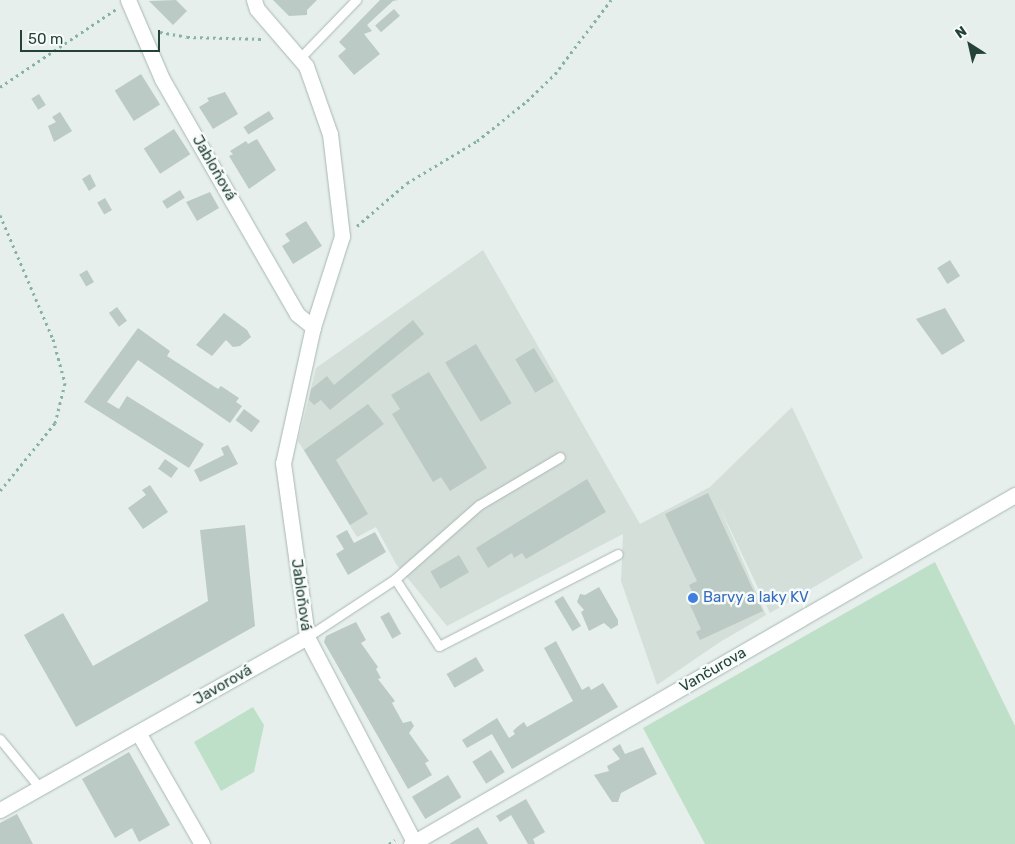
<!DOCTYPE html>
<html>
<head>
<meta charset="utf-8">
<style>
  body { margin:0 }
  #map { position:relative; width:1015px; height:844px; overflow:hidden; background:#e6efeb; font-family:Rubik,sans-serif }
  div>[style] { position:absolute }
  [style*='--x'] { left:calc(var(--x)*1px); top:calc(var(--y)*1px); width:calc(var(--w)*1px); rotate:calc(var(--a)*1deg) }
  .built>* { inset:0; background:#d4dfda }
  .green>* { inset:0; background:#bfe0c8 }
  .building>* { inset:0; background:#bbcac4; transform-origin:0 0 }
  .path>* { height:3px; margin-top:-1.5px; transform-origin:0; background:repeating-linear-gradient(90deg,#86b3a5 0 2.5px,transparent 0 6.5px) }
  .roads { filter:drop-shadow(0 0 1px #a8b8b2) drop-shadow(0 0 1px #a8b8b2) }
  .service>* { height:9px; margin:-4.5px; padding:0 4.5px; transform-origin:4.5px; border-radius:4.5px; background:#fff }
  .minor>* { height:15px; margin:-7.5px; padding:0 7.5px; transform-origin:7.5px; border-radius:7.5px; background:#fff }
  .tertiary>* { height:15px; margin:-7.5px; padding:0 7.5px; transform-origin:7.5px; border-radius:7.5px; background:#fff }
  .dots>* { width:14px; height:14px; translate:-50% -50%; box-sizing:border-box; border:2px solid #f7fbf9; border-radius:50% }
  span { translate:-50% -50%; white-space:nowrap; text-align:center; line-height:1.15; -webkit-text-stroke:5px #f7fbf9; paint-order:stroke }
  .street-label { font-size:15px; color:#24423a }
  .shop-label { font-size:15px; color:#366cbe }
  .left { translate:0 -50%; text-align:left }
  .north { position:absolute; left:945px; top:20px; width:50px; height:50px; -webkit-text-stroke:4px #f7fbf9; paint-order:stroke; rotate:325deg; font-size:14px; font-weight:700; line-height:20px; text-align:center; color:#24423a }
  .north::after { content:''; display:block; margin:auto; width:18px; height:22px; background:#24423a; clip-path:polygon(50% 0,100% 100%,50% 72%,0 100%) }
  .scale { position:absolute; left:20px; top:30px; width:140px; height:22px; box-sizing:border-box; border:2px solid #24423a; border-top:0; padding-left:6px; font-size:15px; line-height:18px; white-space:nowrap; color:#24423a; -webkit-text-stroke:4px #f7fbf9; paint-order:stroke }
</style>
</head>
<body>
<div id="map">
  <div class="built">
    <i style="clip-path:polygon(483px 250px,640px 524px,710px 487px,792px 407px,863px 558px,770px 613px,719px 506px,766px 615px,720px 642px,657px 685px,621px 581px,623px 534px,447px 626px,396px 564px,376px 527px,357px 537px,298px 441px,316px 368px)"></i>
  </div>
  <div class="green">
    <i style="clip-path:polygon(935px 562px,1015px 726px,1015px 844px,705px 844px,643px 728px)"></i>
    <i style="clip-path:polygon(253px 707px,264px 725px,254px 772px,221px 791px,194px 742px)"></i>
  </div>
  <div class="building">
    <i style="clip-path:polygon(176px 0,187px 11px,173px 25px,149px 1px)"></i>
    <i style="clip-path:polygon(273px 0,317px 0,307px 10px,307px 15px,289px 16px)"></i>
    <i style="clip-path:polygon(380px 0,398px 0,393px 1px,367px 25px,372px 31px,364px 34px,380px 54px,354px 75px,338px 56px,346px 49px,339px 42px)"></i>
    <i style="left:394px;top:9px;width:9px;height:25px;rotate:49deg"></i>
    <i style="left:141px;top:74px;width:36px;height:31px;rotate:58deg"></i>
    <i style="clip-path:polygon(225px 92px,238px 114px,213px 129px,199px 107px,209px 101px,207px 98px)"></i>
    <i style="left:39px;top:94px;width:13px;height:9px;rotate:58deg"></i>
    <i style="left:269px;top:111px;width:9px;height:30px;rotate:58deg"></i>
    <i style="clip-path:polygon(60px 112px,72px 131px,54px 142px,48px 126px,56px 122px,52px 117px)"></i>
    <i style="left:174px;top:129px;width:30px;height:36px;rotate:57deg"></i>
    <i style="clip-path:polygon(257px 139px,276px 170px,249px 189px,229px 156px,233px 154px,230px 151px,246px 141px,248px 144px)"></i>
    <i style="clip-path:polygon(90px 174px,96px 186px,89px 191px,82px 179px)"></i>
    <i style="left:180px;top:190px;width:9px;height:21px;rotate:58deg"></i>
    <i style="clip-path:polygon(210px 192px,219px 208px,197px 221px,186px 202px)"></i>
    <i style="left:105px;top:198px;width:14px;height:9px;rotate:60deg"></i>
    <i style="clip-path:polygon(306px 221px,322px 246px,293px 264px,282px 246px,290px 241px,285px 234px)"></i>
    <i style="left:950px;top:260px;width:19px;height:15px;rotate:58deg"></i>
    <i style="left:87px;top:270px;width:14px;height:9px;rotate:60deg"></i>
    <i style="left:117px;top:307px;width:17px;height:10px;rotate:54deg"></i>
    <i style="clip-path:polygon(945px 308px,965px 341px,942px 355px,916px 319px)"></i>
    <i style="clip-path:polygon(224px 313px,247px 330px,251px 337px,240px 346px,233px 347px,226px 340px,212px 356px,196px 345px)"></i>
    <i style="clip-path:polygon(413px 320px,424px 334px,330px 410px,321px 400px,314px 405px,309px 400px,311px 389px,327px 376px,334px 385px)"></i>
    <i style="clip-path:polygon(138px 328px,170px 351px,167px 356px,218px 389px,221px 386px,239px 398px,236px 402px,242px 406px,230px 423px,138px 360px,107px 402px,119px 409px,127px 396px,204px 444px,189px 468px,84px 402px)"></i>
    <i style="left:476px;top:344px;width:69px;height:36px;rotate:59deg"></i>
    <i style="left:534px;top:348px;width:39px;height:22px;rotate:59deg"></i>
    <i style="clip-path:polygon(429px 372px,487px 468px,450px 491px,441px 477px,433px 482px,392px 414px,400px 409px,391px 395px)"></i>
    <i style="clip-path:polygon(368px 404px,384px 424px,336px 460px,368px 514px,350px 525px,304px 450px)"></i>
    <i style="left:244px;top:409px;width:20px;height:14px;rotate:37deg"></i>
    <i style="clip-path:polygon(228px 445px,238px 464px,200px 482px,194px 470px,224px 455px,221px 448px)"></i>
    <i style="left:165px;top:459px;width:16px;height:12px;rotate:35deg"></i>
    <i style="clip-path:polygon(587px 479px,606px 512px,526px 559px,522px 553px,514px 558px,512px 553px,488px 568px,476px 548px)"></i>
    <i style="clip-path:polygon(150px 485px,168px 512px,143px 529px,128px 508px,146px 495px,142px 490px)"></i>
    <i style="clip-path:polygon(708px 493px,763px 611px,700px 640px,696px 632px,701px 629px,690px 605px,697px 602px,689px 585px,697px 581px,665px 514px)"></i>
    <i style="clip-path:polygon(245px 525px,255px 626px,76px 727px,24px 635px,63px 613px,93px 666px,208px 601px,200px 530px)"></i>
    <i style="clip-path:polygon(347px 530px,354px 543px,375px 532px,386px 552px,348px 575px,336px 554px,344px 549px,336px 536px)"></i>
    <i style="left:459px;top:555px;width:20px;height:33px;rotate:60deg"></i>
    <i style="clip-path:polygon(599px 587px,618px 620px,618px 625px,611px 629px,604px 623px,589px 631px,581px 612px,584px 610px,577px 602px,580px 594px,585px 595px)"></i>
    <i style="left:563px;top:596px;width:35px;height:10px;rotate:59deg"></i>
    <i style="left:389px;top:612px;width:25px;height:10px;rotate:61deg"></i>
    <i style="clip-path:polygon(356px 622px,366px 640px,361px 643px,378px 667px,376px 669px,381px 678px,378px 679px,395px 701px,392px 703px,403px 723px,411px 721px,414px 726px,409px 733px,429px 761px,425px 763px,432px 775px,408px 789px,324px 642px,326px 636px)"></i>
    <i style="clip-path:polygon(556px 641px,582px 690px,589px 686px,591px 690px,603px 683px,618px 707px,512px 769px,492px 734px,467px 748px,462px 740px,497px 718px,509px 738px,515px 734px,513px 731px,517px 727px,524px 722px,527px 727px,573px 701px,544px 648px)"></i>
    <i style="left:476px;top:657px;width:16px;height:34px;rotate:60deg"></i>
    <i style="clip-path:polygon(620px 744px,625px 754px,643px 747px,657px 774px,621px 793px,618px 802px,612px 802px,594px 775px,609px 771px,607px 766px,620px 759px,612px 749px)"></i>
    <i style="left:491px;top:750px;width:26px;height:22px;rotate:58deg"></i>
    <i style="clip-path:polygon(129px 752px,170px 825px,139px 842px,132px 828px,115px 838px,82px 779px)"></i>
    <i style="left:448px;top:775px;width:26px;height:42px;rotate:59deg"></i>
    <i style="clip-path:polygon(526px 799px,545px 832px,533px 839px,535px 844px,528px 844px,511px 815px,500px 822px,496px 816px)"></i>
    <i style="clip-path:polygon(17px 814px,33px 844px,0 844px,0 823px)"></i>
    <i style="clip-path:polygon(478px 827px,488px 844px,449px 844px)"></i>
  </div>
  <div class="path">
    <i style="--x:160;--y:32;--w:27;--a:10"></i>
    <i style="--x:187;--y:37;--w:74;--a:1.5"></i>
    <i style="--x:0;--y:87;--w:140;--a:-33.9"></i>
    <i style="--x:0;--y:215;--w:135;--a:66.9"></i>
    <i style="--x:53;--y:339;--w:46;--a:74.7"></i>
    <i style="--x:65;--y:383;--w:41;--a:104"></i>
    <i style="--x:55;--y:423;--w:87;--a:129"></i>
    <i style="--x:357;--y:226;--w:66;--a:-40.7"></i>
    <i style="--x:407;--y:183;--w:82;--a:-31"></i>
    <i style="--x:477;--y:141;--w:64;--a:-38.7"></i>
    <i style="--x:527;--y:101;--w:39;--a:-44"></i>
    <i style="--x:555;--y:74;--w:93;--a:-52.9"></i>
    <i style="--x:389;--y:844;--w:7;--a:-34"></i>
  </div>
  <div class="roads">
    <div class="service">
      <i style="--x:300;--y:58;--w:81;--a:-46"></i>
      <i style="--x:395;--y:579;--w:112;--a:-41.4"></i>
      <i style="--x:479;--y:505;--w:94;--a:-30.7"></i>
      <i style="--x:307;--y:637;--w:105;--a:-33.4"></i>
      <i style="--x:395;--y:579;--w:80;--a:56.7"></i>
      <i style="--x:439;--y:646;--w:201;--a:-27.2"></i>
      <i style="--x:0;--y:739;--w:63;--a:50.8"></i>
    </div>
    <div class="minor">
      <i style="--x:128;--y:0;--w:86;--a:66.7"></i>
      <i style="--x:162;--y:79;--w:271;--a:60.1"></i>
      <i style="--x:297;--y:314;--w:21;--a:39"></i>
      <i style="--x:254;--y:0;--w:9;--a:72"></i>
      <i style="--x:257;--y:9;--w:75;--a:49.3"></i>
      <i style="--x:306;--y:66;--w:72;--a:70.6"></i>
      <i style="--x:330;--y:134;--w:103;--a:83.3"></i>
      <i style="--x:342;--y:236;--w:96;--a:107.7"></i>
      <i style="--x:313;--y:327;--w:139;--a:102.4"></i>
      <i style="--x:283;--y:463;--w:176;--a:82.1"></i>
      <i style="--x:307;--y:637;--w:231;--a:62.4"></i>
      <i style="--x:139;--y:734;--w:127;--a:60.2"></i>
      <i style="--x:0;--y:810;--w:352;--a:-29.4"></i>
    </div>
    <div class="tertiary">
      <i style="--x:411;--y:844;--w:698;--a:-30.02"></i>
    </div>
  </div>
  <div class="dots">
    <i style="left:693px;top:598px;background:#3f7fe0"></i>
  </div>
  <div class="street-label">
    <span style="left:214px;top:168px;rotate:60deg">Jabloňová</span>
    <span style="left:301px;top:595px;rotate:82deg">Jabloňová</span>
    <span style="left:713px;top:670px;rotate:-30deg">Vančurova</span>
    <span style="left:223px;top:685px;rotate:-30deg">Javorová</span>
  </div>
  <div class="shop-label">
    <span class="left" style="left:703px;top:598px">Barvy a laky KV</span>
  </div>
  <div class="north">N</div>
  <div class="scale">50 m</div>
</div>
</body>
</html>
